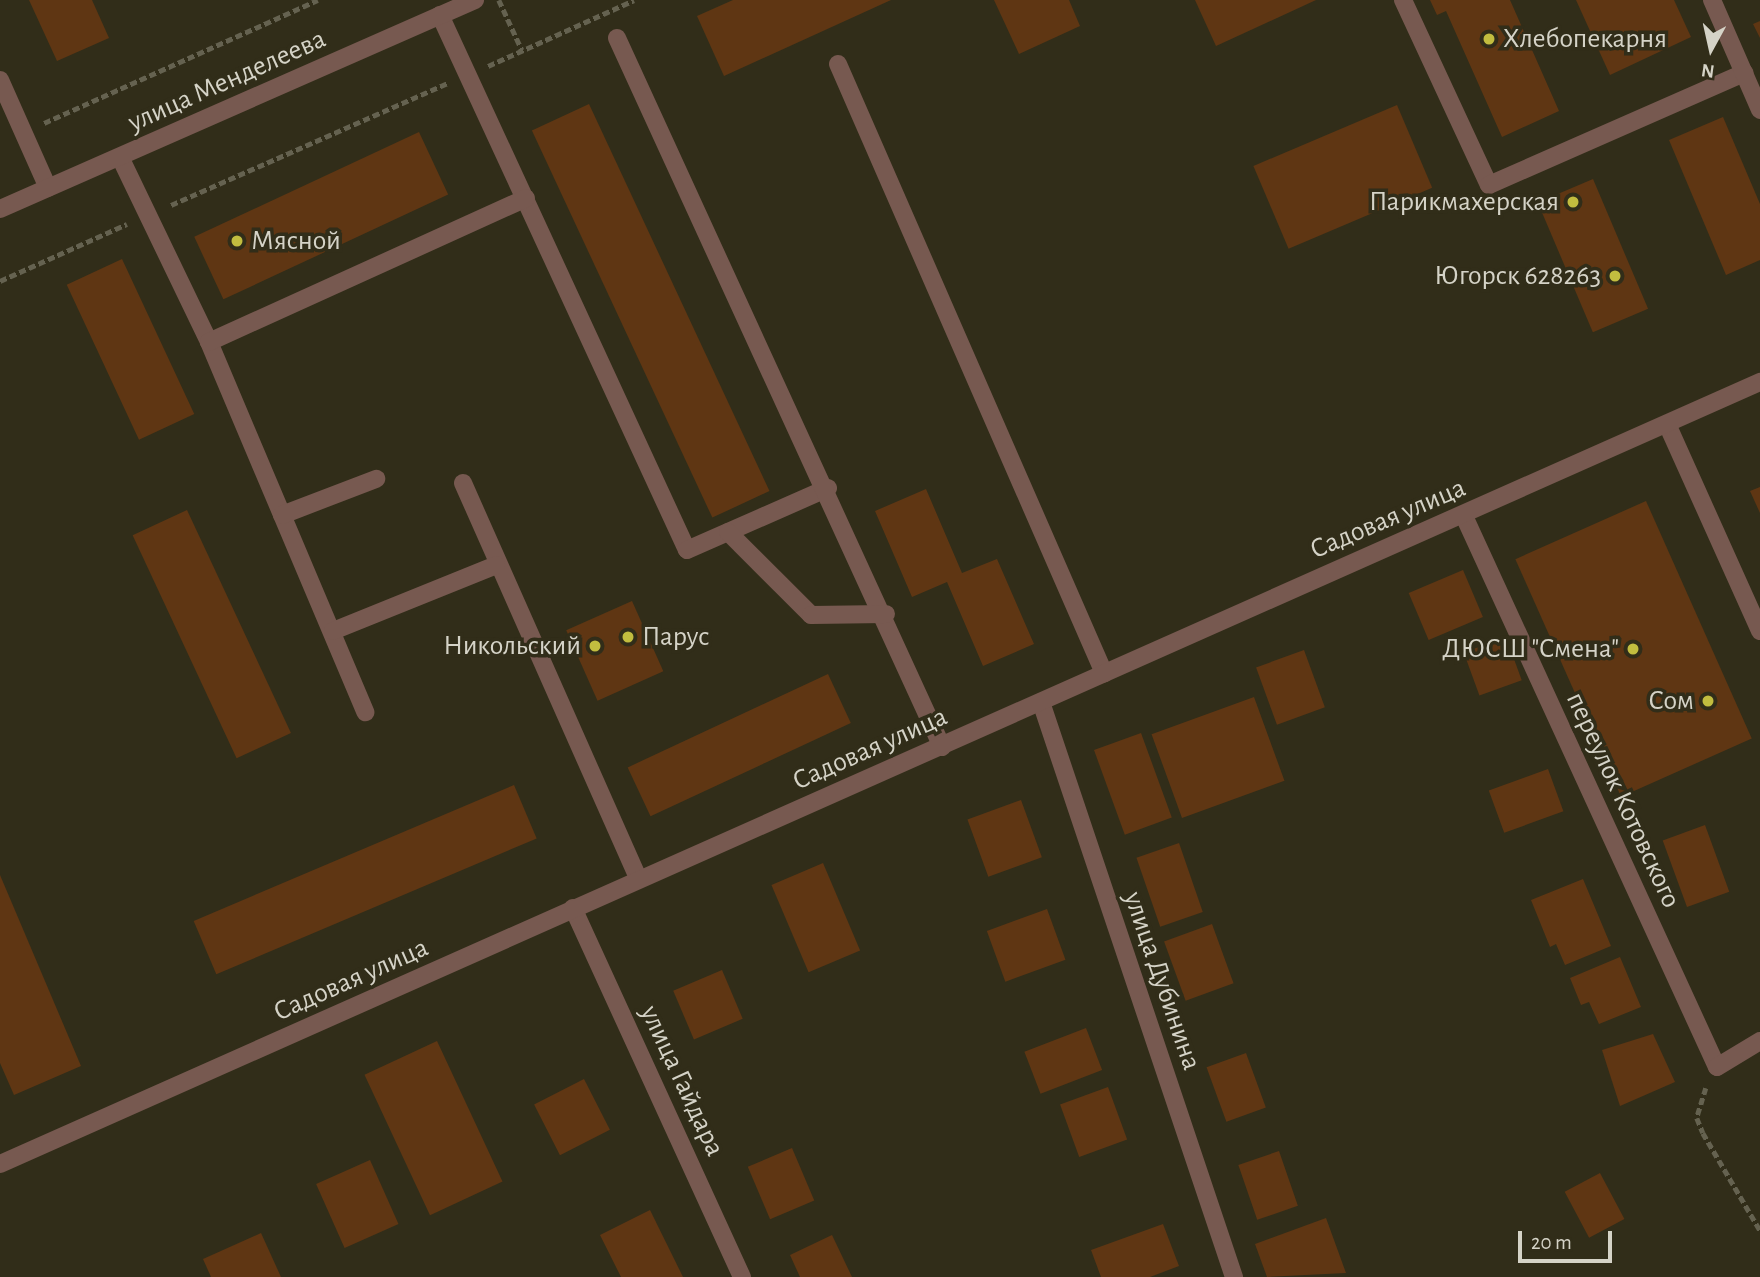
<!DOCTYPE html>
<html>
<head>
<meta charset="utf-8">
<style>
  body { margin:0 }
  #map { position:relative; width:1760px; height:1277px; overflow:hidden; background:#312d19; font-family:"Alegreya Sans",sans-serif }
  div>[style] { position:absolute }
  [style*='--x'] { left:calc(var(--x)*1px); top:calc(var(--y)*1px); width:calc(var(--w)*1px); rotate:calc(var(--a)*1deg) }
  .building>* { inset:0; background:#5f3613; transform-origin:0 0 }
  .path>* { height:4.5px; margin-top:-2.25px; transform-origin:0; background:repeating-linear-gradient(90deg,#656250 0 7px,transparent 0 10.5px) }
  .service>* { height:18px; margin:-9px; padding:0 9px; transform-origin:9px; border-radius:9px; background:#775950 }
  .minor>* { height:18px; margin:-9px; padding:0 9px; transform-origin:9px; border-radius:9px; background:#775950 }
  .tertiary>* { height:18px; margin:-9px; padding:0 9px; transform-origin:9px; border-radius:9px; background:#775950 }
  .dots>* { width:19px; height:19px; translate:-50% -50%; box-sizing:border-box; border:4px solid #312d19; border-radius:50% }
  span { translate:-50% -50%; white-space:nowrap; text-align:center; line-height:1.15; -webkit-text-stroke:7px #312d19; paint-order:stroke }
  .poi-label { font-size:28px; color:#d5d3c7 }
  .left { translate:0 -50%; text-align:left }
  .right { translate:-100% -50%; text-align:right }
  .street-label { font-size:28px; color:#d5d3c7 }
  .north { position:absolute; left:1676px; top:14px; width:70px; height:70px; -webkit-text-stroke:5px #312d19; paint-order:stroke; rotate:188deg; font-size:19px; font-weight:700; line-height:28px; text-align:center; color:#d5d3c7 }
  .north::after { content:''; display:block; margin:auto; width:24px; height:32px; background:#d5d3c7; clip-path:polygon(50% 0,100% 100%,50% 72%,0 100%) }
  .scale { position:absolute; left:1518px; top:1231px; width:94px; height:32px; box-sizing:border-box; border:4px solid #d5d3c7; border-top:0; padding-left:9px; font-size:21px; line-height:24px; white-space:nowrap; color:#d5d3c7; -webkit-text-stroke:5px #312d19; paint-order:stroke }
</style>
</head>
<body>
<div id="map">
  <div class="building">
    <i style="clip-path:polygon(29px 0,92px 0,109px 38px,57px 61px)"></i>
    <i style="clip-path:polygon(733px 0,891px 0,724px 76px,697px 16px)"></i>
    <i style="clip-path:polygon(994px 0,1069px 0,1080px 26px,1019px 54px)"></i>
    <i style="clip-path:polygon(1195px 0,1316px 0,1216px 46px)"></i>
    <i style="clip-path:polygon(1430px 0,1510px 0,1559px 111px,1502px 137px,1446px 11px,1437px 15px)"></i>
    <i style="clip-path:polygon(1576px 0,1674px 0,1691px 37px,1610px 75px)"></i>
    <i style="clip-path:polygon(1760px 21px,1760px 38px,1753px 24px)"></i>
    <i style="left:589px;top:104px;width:427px;height:63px;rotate:65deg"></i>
    <i style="left:1397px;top:105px;width:90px;height:156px;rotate:67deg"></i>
    <i style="clip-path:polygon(1723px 117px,1760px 204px,1760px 260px,1726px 275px,1669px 140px)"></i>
    <i style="left:419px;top:132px;width:69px;height:248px;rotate:65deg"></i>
    <i style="left:1593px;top:179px;width:141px;height:60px;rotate:67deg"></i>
    <i style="left:122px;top:259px;width:171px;height:61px;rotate:65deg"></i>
    <i style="clip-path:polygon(1760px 487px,1760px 513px,1750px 491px)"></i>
    <i style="clip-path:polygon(926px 489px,962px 573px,997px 559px,1034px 644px,983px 666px,947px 582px,912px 597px,875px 511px)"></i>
    <i style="left:1646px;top:501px;width:260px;height:143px;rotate:66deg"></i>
    <i style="left:187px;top:510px;width:246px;height:60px;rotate:65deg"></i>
    <i style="left:1463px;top:570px;width:51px;height:59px;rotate:67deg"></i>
    <i style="left:632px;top:601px;width:77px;height:72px;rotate:66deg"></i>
    <i style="left:1506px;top:637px;width:46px;height:45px;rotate:70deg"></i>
    <i style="left:1304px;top:650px;width:61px;height:51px;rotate:70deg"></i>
    <i style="left:828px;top:674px;width:54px;height:221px;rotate:65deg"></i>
    <i style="left:1254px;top:697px;width:89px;height:109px;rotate:70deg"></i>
    <i style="left:1141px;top:733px;width:90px;height:50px;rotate:70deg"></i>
    <i style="left:1548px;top:769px;width:45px;height:63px;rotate:70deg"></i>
    <i style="left:514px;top:785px;width:58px;height:348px;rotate:67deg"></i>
    <i style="left:1021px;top:800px;width:61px;height:57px;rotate:70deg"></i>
    <i style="left:1705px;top:825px;width:71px;height:45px;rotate:70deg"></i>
    <i style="left:1179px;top:843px;width:73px;height:45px;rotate:71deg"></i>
    <i style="left:823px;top:863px;width:95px;height:56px;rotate:67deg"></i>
    <i style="clip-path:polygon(0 875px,81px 1066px,14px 1095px,0 1063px)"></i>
    <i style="clip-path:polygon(1583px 879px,1611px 946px,1565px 965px,1556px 944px,1550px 947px,1531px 900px)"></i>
    <i style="left:1047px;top:909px;width:54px;height:64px;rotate:70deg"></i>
    <i style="left:1212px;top:924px;width:63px;height:51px;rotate:70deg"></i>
    <i style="clip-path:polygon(1620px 957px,1641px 1007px,1599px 1024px,1589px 1002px,1581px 1005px,1570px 978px)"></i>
    <i style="left:722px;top:970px;width:53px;height:53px;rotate:67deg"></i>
    <i style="left:1086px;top:1028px;width:45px;height:66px;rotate:69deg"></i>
    <i style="clip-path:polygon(1653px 1034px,1675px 1082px,1620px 1106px,1602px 1050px)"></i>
    <i style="left:437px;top:1041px;width:155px;height:80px;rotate:65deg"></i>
    <i style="left:1246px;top:1053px;width:58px;height:42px;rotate:70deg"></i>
    <i style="left:584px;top:1079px;width:57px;height:56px;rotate:63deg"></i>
    <i style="left:1108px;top:1087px;width:56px;height:51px;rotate:70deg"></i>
    <i style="left:792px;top:1148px;width:57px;height:48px;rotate:67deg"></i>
    <i style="left:1279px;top:1151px;width:58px;height:43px;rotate:71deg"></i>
    <i style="left:370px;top:1160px;width:70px;height:59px;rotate:66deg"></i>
    <i style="left:1600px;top:1173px;width:52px;height:40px;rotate:62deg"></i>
    <i style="clip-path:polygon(650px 1210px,683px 1277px,621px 1277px,600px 1235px)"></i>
    <i style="clip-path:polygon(1326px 1218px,1346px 1273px,1267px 1277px,1255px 1244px)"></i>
    <i style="clip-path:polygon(1163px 1224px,1179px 1266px,1150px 1277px,1101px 1277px,1091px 1250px)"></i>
    <i style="clip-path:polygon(261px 1233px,281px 1277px,211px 1277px,203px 1259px)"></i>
    <i style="clip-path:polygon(832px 1235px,852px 1277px,800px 1277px,790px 1255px)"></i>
  </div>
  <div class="path">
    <i style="--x:499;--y:0;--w:55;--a:65.3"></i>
    <i style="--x:488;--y:66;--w:160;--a:-24.3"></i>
    <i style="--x:44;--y:123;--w:300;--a:-24.2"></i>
    <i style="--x:171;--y:205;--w:303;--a:-23.8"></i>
    <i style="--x:0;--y:281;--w:139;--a:-24.2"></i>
    <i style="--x:1706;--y:1088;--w:31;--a:107"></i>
    <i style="--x:1697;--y:1118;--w:16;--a:68"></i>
    <i style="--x:1703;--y:1133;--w:113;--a:59.6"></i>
  </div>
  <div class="service">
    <i style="--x:1403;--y:0;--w:204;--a:65.1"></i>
    <i style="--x:1489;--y:185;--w:279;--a:-23.7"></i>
    <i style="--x:440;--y:15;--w:589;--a:65.22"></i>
    <i style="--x:687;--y:550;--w:154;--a:-23.7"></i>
    <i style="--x:617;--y:38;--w:780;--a:65.37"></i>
    <i style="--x:838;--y:64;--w:665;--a:66.41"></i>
    <i style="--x:120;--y:157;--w:205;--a:64.3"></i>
    <i style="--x:209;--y:342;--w:402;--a:67.1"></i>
    <i style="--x:209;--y:342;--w:348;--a:-24.4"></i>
    <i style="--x:1667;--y:424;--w:227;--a:65.8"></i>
    <i style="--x:463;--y:483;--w:432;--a:66.1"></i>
    <i style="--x:282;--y:515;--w:101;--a:-21"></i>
    <i style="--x:728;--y:532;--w:117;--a:45"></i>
    <i style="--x:811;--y:615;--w:75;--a:-0.8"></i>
    <i style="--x:333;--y:631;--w:176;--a:-22"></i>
  </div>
  <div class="minor">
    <i style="--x:1712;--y:0;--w:120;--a:66.4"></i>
    <i style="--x:0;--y:80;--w:118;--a:66"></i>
    <i style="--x:0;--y:209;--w:519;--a:-23.75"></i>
    <i style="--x:1464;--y:516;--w:606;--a:65.34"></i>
    <i style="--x:1717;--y:1067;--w:50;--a:-31.2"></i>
    <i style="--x:1041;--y:702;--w:607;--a:71.45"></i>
    <i style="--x:573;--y:908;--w:406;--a:65.4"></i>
  </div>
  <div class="tertiary">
    <i style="--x:0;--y:1164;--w:1926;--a:-23.96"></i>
  </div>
  <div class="dots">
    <i style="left:1489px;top:39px;background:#c2bd3f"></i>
    <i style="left:1573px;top:202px;background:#c2bd3f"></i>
    <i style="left:237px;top:241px;background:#c2bd3f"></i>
    <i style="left:1615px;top:276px;background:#c2bd3f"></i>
    <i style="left:628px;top:637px;background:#c2bd3f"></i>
    <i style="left:595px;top:646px;background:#c2bd3f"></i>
    <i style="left:1633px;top:649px;background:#c2bd3f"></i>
    <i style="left:1708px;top:701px;background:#c2bd3f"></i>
  </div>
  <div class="poi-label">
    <span class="left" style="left:1503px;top:39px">Хлебопекарня</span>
    <span class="right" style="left:1559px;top:202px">Парикмахерская</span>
    <span class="left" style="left:251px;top:241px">Мясной</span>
    <span class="right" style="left:1601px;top:276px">Югорск 628263</span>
    <span class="left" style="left:642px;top:637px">Парус</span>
    <span class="right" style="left:581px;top:646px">Никольский</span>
    <span class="right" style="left:1619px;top:649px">ДЮСШ "Смена"</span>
    <span class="right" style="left:1694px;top:701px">Сом</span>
  </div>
  <div class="street-label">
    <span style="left:227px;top:81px;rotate:-24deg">улица Менделеева</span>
    <span style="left:1388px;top:519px;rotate:-23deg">Садовая улица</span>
    <span style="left:870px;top:749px;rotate:-24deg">Садовая улица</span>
    <span style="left:1623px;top:800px;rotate:65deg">переулок Котовского</span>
    <span style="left:351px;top:980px;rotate:-24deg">Садовая улица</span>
    <span style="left:1162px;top:981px;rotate:71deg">улица Дубинина</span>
    <span style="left:682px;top:1081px;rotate:65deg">улица Гайдара</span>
  </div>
  <div class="north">N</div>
  <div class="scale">20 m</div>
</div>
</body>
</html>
